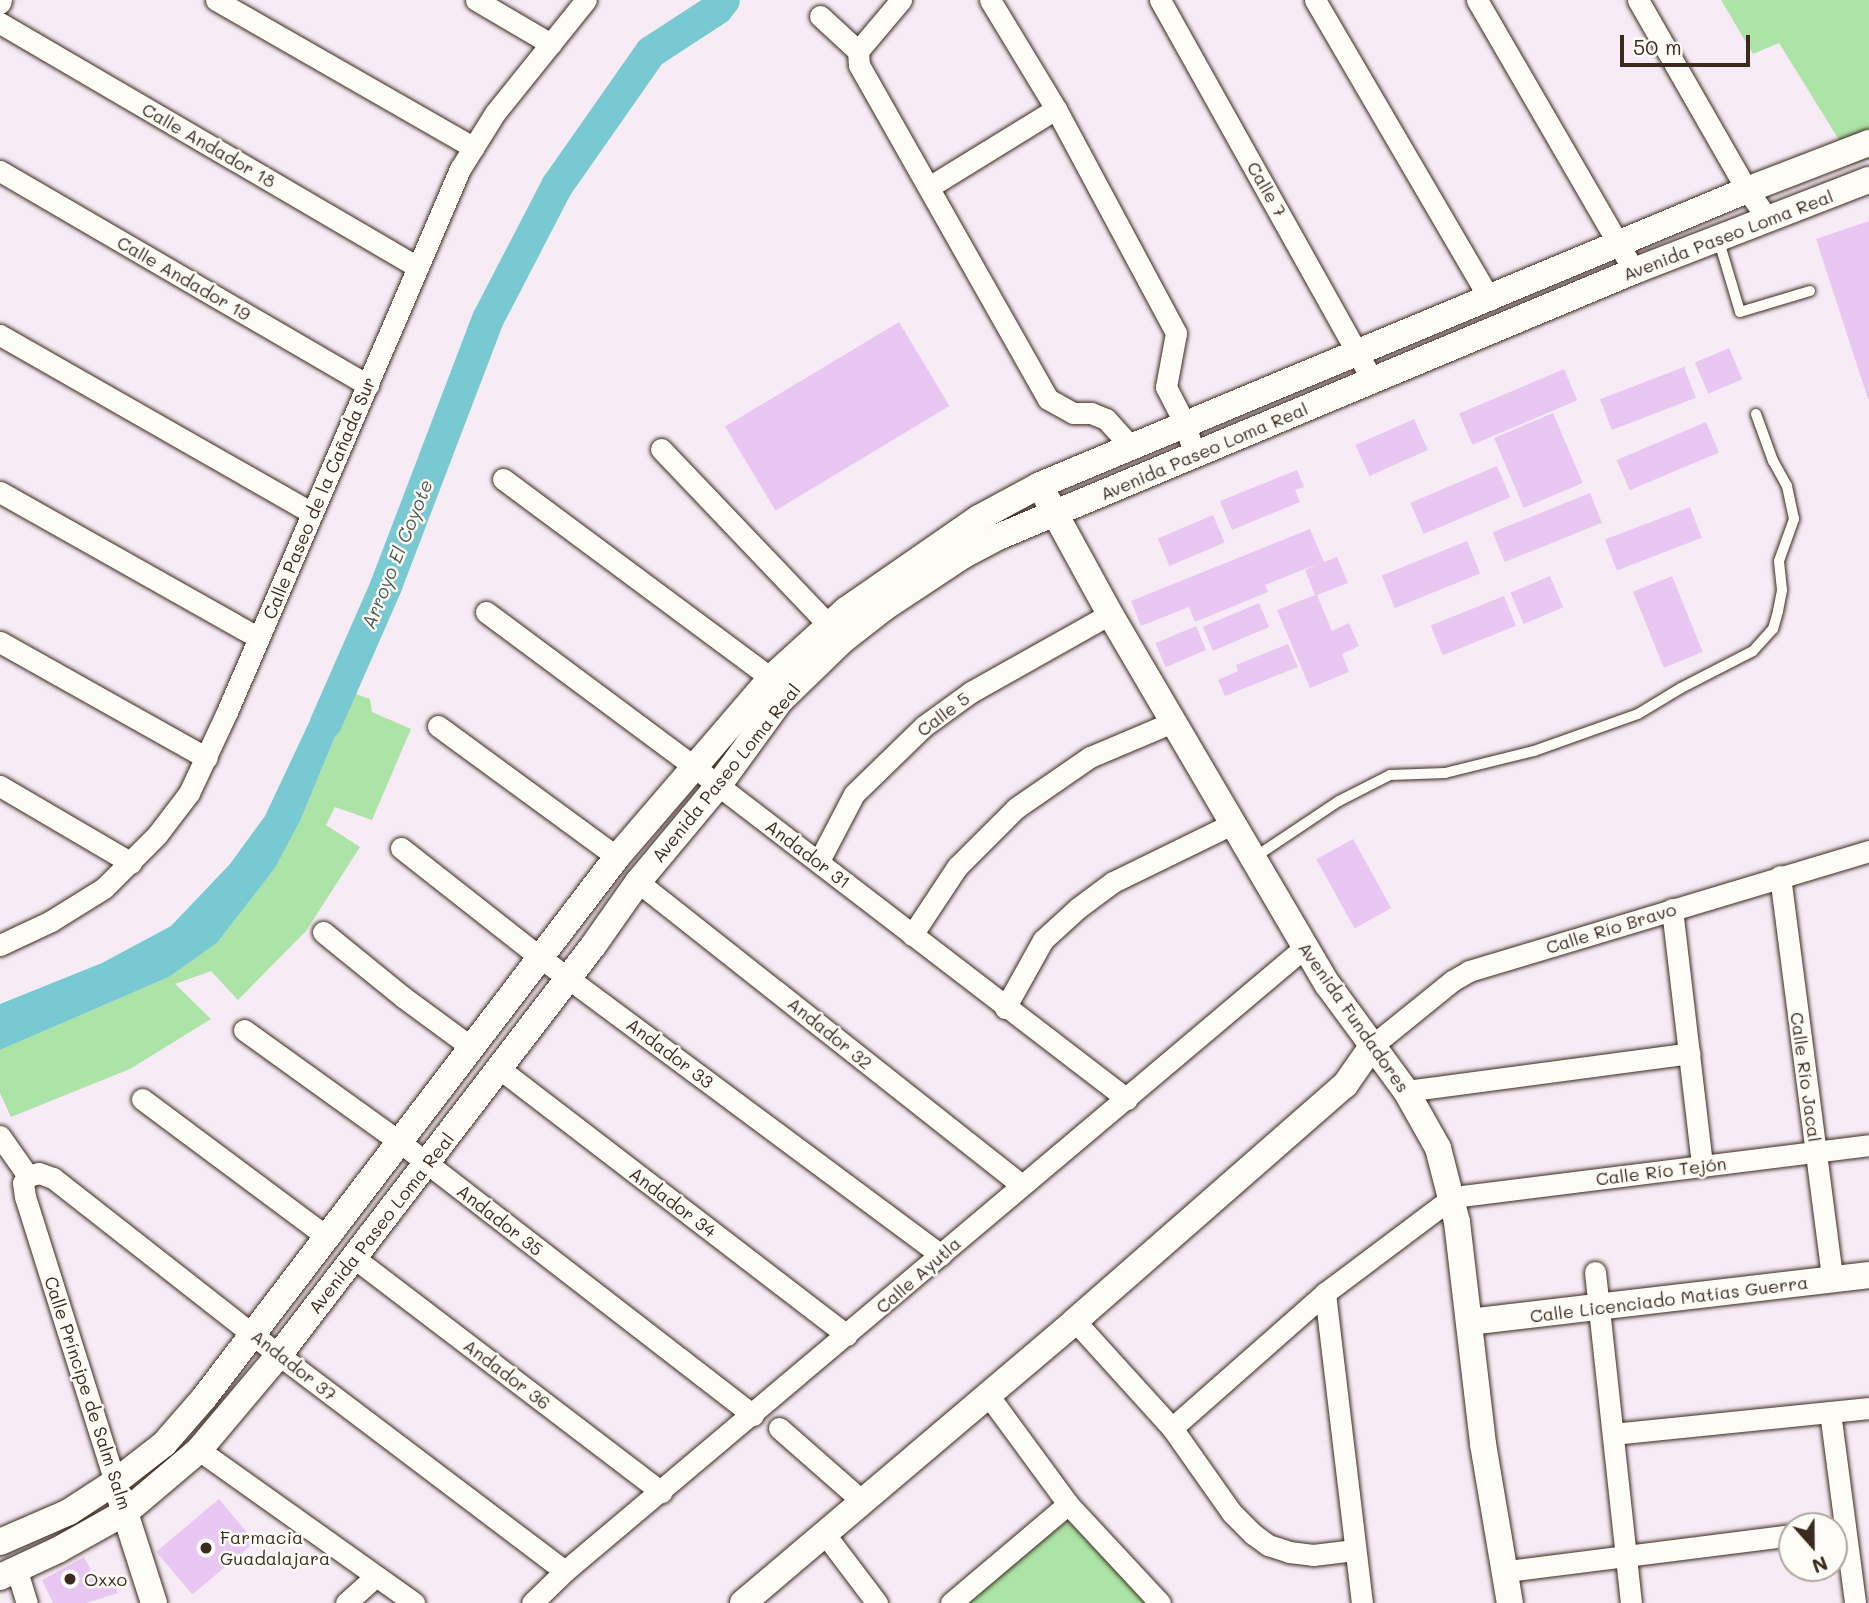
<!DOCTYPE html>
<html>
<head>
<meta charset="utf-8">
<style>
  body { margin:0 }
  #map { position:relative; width:1869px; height:1603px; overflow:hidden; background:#f7ecf6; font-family:Mali,sans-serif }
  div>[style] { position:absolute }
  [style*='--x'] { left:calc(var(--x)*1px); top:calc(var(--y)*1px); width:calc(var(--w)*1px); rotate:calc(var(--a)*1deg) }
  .green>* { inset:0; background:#ace3a6 }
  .water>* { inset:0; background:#78c9d1 }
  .river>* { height:32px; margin:-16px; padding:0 16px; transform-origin:16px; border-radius:16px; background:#78c9d1 }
  .building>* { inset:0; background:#e9c7f3; transform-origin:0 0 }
  .roads { filter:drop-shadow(0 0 2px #3b2a1e) drop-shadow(0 0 2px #3b2a1e) }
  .service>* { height:10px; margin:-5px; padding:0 5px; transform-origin:5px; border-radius:5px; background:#fdfcf7 }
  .minor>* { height:21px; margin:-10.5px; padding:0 10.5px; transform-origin:10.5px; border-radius:10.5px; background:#fdfcf7 }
  .tertiary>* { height:26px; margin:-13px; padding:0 13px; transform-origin:13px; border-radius:13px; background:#fdfcf7 }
  .dots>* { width:19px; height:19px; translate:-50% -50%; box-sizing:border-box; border:4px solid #fdfcf7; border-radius:50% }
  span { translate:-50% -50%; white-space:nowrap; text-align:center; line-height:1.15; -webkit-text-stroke:5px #fdfcf7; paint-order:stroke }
  .street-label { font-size:18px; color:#3b2a1e }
  .poi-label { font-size:18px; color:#3b2a1e }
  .left { translate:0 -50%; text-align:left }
  .water-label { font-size:19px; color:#4d5a54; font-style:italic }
  .north { position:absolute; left:1778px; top:1512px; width:70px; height:70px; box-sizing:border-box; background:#fdfcf7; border:2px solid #afa8a0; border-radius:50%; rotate:159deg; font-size:19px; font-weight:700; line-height:28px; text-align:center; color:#3b2a1e }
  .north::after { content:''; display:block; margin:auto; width:24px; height:32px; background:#3b2a1e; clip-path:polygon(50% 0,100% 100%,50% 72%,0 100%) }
  .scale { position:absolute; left:1620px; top:35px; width:130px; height:32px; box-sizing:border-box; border:4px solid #3b2a1e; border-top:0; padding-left:9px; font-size:21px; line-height:24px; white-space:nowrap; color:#3b2a1e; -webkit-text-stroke:5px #fdfcf7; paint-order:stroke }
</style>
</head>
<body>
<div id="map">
  <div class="green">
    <i style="clip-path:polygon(1721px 0,1869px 0,1869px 159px,1854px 164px,1779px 43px,1753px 54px)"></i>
    <i style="clip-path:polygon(353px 693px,370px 699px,372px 712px,411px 729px,372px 820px,335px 807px,326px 825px,360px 847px,306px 931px,238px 1000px,211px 971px,175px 984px,211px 1019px,130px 1069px,11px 1117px,0 1093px,0 1050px,169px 977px,217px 943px,275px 868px,301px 819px)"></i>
    <i style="clip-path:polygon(1069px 1520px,1149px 1603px,961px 1603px)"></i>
  </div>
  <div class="water">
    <i style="clip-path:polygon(330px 678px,355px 688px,301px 819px,275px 868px,217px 943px,169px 977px,0 1050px,0 1004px,102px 963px,171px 926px,230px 864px,265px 816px)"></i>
  </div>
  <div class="river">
    <i style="--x:326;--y:723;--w:150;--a:-66.3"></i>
    <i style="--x:386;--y:586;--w:286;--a:-69.1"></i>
    <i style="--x:488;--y:319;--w:150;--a:-62.6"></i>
    <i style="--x:557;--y:186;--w:164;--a:-55"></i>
    <i style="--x:651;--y:52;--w:79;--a:-33.1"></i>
    <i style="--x:717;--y:9;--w:11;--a:-52"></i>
  </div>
  <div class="building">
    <i style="clip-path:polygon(1869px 221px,1869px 399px,1868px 399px,1816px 239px)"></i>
    <i style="left:899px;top:322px;width:98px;height:203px;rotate:59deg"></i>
    <i style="left:1729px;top:348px;width:34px;height:37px;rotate:67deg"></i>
    <i style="left:1684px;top:367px;width:33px;height:90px;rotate:69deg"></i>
    <i style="left:1564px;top:369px;width:34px;height:114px;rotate:67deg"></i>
    <i style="left:1553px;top:413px;width:76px;height:64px;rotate:67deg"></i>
    <i style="left:1414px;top:419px;width:34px;height:64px;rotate:66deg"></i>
    <i style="left:1706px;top:422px;width:33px;height:97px;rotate:67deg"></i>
    <i style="left:1497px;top:466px;width:34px;height:94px;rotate:67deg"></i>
    <i style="clip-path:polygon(1297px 470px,1304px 487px,1295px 490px,1300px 502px,1232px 530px,1220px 501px)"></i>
    <i style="left:1590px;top:493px;width:32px;height:105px;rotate:68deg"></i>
    <i style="left:1690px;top:507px;width:33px;height:91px;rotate:69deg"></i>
    <i style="left:1213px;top:515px;width:30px;height:60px;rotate:67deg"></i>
    <i style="clip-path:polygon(1310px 529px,1324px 562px,1337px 557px,1348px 583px,1317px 595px,1332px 631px,1349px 623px,1359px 646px,1342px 654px,1349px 672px,1310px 688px,1277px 610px,1315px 595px,1305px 570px,1320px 563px,1265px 585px,1268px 592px,1195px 622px,1189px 607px,1141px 626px,1131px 601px)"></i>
    <i style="left:1467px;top:541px;width:35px;height:92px;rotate:68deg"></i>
    <i style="left:1550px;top:576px;width:34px;height:43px;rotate:67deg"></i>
    <i style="left:1672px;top:576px;width:82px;height:42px;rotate:68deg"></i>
    <i style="left:1504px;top:596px;width:32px;height:79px;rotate:68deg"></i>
    <i style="left:1259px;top:603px;width:26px;height:61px;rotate:67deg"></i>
    <i style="left:1196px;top:626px;width:26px;height:44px;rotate:67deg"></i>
    <i style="clip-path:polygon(1288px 644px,1298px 667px,1225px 696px,1218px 680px,1238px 671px,1236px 665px)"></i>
    <i style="left:1353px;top:839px;width:79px;height:42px;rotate:61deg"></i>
    <i style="left:219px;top:1499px;width:56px;height:82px;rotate:50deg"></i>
    <i style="clip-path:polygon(84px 1557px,97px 1582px,113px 1578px,118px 1593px,86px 1603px,53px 1603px,42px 1580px)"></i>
  </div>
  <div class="roads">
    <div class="service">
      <i style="--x:1718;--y:238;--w:77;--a:73.4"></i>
      <i style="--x:1740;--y:312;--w:73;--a:-16.7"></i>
      <i style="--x:1255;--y:857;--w:101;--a:-33.7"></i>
      <i style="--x:1339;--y:801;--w:57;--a:-27"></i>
      <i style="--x:1390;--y:775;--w:55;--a:-2.1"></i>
      <i style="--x:1445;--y:773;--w:92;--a:-13.9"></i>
      <i style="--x:1534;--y:751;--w:110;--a:-19.6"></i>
      <i style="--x:1638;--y:714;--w:50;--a:-31.2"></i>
      <i style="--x:1681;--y:688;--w:81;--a:-27.2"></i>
      <i style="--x:1753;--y:651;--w:30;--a:-48"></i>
      <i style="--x:1773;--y:629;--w:19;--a:-74"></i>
      <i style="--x:1778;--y:611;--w:21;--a:-79"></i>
      <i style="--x:1782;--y:590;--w:29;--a:-96"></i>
      <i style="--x:1779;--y:561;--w:45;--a:-70.3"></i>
      <i style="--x:1794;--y:519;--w:34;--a:-102"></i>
      <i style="--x:1787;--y:486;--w:29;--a:-119"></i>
      <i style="--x:1773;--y:461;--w:50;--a:-109.9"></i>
    </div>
    <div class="minor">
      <i style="--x:216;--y:0;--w:297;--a:29.8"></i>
      <i style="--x:476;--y:0;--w:87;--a:30.4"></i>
      <i style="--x:990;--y:0;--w:127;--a:58.8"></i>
      <i style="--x:1056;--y:109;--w:254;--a:61.8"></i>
      <i style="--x:1176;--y:333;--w:55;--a:100.5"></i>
      <i style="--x:1166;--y:387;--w:42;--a:62.8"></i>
      <i style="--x:1185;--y:424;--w:31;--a:73"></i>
      <i style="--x:1160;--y:0;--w:434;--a:60.8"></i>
      <i style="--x:1315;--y:0;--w:347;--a:59.7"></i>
      <i style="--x:1477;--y:0;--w:313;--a:59.9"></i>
      <i style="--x:1638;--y:0;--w:219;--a:60.2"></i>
      <i style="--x:1747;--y:190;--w:36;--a:54"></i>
      <i style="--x:0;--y:3;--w:3;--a:-72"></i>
      <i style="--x:820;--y:16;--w:52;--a:42.6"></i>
      <i style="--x:858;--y:51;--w:14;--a:86"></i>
      <i style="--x:859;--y:65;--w:384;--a:60.5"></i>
      <i style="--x:1048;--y:399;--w:29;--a:29"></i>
      <i style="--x:1073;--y:413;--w:18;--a:0"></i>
      <i style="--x:1091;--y:413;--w:16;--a:22"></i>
      <i style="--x:1106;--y:419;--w:36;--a:48"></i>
      <i style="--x:0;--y:23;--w:484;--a:30.3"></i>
      <i style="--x:858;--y:51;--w:67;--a:-49.9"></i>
      <i style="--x:0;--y:171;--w:426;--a:30.2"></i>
      <i style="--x:929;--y:187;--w:149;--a:-31.6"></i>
      <i style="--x:0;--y:335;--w:359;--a:29.7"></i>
      <i style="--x:661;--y:449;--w:257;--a:46.4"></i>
      <i style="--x:503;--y:479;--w:334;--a:36.6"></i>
      <i style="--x:0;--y:492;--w:297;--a:29.4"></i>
      <i style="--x:486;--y:612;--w:258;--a:36.6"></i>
      <i style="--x:693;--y:766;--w:547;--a:37.5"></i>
      <i style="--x:0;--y:642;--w:237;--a:29.3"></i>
      <i style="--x:438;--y:726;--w:222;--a:36.2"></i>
      <i style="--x:0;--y:786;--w:152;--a:30.4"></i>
      <i style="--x:401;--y:848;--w:178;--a:38.2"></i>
      <i style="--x:541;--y:958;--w:498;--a:36.6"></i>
      <i style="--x:819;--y:861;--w:76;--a:-62.4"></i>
      <i style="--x:854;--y:794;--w:98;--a:-44.2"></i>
      <i style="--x:924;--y:726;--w:58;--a:-35.9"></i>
      <i style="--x:971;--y:692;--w:159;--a:-29.3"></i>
      <i style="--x:1780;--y:876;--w:406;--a:82.6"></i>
      <i style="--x:638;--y:882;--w:488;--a:38.3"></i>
      <i style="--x:1672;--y:909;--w:259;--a:83.3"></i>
      <i style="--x:323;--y:932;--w:103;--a:39.1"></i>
      <i style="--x:403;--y:997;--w:84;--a:36.3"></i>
      <i style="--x:912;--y:935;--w:82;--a:-56.5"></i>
      <i style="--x:957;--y:867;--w:83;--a:-45"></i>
      <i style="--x:1016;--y:808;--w:90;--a:-34.6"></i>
      <i style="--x:1090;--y:757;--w:90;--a:-22.9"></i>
      <i style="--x:0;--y:945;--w:56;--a:-25.2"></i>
      <i style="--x:51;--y:921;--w:62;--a:-31.9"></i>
      <i style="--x:104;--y:888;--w:75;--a:-45"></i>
      <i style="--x:157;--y:835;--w:53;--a:-52.7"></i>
      <i style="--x:189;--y:793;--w:89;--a:-64.9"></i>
      <i style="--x:227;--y:712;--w:591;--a:-66.78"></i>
      <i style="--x:460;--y:169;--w:66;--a:-58"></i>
      <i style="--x:495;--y:113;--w:145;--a:-51.2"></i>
      <i style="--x:1005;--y:1008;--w:78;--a:-60.8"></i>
      <i style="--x:1043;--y:940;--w:47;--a:-42.4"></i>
      <i style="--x:1078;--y:908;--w:44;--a:-36.6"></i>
      <i style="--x:1113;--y:882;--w:132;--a:-26"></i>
      <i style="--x:244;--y:1030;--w:193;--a:35.7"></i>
      <i style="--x:401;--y:1143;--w:445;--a:37.7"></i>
      <i style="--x:1373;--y:1045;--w:102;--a:-39"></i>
      <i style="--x:1452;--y:981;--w:20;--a:-30"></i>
      <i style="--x:1469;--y:971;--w:418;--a:-16.7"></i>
      <i style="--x:500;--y:1069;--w:437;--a:37.5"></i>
      <i style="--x:1406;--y:1091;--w:286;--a:-7.6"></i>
      <i style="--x:142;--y:1099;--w:229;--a:36.7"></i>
      <i style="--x:0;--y:1136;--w:49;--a:55"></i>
      <i style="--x:353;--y:1257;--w:388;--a:37.3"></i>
      <i style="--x:1595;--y:1272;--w:333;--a:83.8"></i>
      <i style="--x:1325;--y:1293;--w:312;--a:83.2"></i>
      <i style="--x:1075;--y:1321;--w:144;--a:47.8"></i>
      <i style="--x:1172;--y:1428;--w:104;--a:54.8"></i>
      <i style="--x:1232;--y:1513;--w:30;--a:45"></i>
      <i style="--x:1253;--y:1534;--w:19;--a:36"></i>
      <i style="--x:1268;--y:1545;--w:22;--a:18"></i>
      <i style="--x:1289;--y:1552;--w:24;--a:7"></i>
      <i style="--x:1313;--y:1555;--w:42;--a:-6.8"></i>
      <i style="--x:988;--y:1395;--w:135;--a:53.7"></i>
      <i style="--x:1068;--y:1504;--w:135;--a:47.1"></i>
      <i style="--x:1830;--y:1412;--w:193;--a:82.5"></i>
      <i style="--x:779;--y:1428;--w:111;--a:41.3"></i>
      <i style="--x:1172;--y:1428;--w:204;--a:-41.4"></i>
      <i style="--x:1325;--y:1293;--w:160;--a:-36.9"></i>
      <i style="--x:1453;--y:1197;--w:419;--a:-7.1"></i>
      <i style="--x:1613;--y:1434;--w:257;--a:-5.8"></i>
      <i style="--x:199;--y:1450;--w:264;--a:35.4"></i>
      <i style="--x:115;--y:1482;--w:299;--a:-107.5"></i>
      <i style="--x:25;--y:1197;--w:14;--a:-98"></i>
      <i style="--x:23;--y:1183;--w:9;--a:-54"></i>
      <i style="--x:28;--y:1176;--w:11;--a:-15"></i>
      <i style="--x:39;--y:1173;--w:15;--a:20"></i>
      <i style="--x:53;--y:1178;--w:287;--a:38.1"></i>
      <i style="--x:279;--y:1355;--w:358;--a:37.1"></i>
      <i style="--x:824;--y:1533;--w:88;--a:52.9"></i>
      <i style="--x:17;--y:1571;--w:34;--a:73"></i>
      <i style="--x:1507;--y:1571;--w:287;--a:-7.2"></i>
      <i style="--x:346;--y:1603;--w:40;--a:-42"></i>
      <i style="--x:532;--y:1603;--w:46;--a:-44.1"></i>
      <i style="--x:565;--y:1571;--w:968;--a:-40.14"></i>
      <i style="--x:951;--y:1603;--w:153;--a:-40.2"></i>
    </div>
    <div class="tertiary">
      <i style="--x:1047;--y:499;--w:131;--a:61.3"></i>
      <i style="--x:1110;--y:614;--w:430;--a:59.6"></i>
      <i style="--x:1328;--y:985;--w:132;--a:53.7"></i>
      <i style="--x:1406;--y:1091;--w:65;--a:60.7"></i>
      <i style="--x:1438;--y:1148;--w:76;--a:75.6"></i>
      <i style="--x:1457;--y:1222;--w:224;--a:83.3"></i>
      <i style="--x:1483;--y:1444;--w:161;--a:80.4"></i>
      <i style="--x:1469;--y:1322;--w:403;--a:-6.7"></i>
      <i style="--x:120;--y:1497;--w:111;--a:72.2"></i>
      <i style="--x:0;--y:1542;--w:75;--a:-23.5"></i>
      <i style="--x:69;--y:1512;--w:55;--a:-33.1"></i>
      <i style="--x:115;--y:1482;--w:62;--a:-37.8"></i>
      <i style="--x:164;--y:1444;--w:61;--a:-49"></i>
      <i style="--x:204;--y:1398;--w:681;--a:-52.64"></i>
      <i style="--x:617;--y:857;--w:236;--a:-49.3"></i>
      <i style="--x:771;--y:678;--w:101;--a:-42.2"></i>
      <i style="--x:846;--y:610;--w:162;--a:-34.7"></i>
      <i style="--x:979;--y:518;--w:69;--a:-28.4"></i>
      <i style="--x:1040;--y:485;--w:766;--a:-22.65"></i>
      <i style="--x:1747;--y:190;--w:131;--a:-21.1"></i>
      <i style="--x:0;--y:1577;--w:64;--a:-25"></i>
      <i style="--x:58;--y:1550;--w:78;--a:-29.2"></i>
      <i style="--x:126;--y:1512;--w:96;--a:-40.3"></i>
      <i style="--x:199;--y:1450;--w:124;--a:-49.9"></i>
      <i style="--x:279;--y:1355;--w:516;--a:-52.49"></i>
      <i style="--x:593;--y:946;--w:78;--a:-54.9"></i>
      <i style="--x:638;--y:882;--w:125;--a:-50.2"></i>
      <i style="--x:718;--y:786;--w:105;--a:-53.9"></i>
      <i style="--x:780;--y:701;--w:88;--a:-44.1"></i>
      <i style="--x:843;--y:640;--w:52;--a:-38"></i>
      <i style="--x:884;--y:608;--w:96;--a:-33.5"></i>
      <i style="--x:964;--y:555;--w:38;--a:-28"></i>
      <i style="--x:998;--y:537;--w:689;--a:-22.7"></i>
      <i style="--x:1634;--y:271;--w:252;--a:-21.2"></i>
      <i style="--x:743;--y:1603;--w:436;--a:-40.3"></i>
      <i style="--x:1075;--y:1321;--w:359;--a:-41.2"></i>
      <i style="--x:1345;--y:1085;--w:49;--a:-55"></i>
    </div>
  </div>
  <div class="dots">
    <i style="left:206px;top:1548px;background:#3b2a1e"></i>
    <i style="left:70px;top:1579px;background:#3b2a1e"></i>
  </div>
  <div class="street-label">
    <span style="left:209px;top:145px;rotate:30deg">Calle Andador 18</span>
    <span style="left:1267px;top:189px;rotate:60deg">Calle 7</span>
    <span style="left:1728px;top:235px;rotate:-21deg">Avenida Paseo Loma Real</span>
    <span style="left:184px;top:278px;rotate:30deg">Calle Andador 19</span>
    <span style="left:1204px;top:451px;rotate:-23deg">Avenida Paseo Loma Real</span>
    <span style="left:319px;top:498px;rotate:-67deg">Calle Paseo de la Cañada Sur</span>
    <span style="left:943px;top:714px;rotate:-37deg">Calle 5</span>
    <span style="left:726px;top:773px;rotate:-51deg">Avenida Paseo Loma Real</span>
    <span style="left:808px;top:854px;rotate:37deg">Andador 31</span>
    <span style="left:1611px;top:928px;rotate:-17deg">Calle Río Bravo</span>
    <span style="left:1354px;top:1017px;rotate:55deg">Avenida Fundadores</span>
    <span style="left:830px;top:1033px;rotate:39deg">Andador 32</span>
    <span style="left:670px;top:1053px;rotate:37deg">Andador 33</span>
    <span style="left:1806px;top:1077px;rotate:82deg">Calle Río Jacal</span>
    <span style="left:1661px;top:1171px;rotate:-7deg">Calle Río Tejón</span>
    <span style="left:673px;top:1202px;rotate:37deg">Andador 34</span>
    <span style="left:500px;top:1220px;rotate:38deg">Andador 35</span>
    <span style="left:381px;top:1223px;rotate:-52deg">Avenida Paseo Loma Real</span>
    <span style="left:918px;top:1275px;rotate:-41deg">Calle Ayutla</span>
    <span style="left:1669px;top:1299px;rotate:-7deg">Calle Licenciado Matías Guerra</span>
    <span style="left:294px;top:1365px;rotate:38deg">Andador 37</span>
    <span style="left:507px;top:1374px;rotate:37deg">Andador 36</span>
    <span style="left:88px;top:1393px;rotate:72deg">Calle Príncipe de Salm Salm</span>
  </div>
  <div class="poi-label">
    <span class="left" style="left:220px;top:1548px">Farmacia<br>Guadalajara</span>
    <span class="left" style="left:84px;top:1579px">Oxxo</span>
  </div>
  <div class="water-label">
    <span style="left:397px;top:554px;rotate:-68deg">Arroyo El Coyote</span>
  </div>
  <div class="north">N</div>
  <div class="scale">50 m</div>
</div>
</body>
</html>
